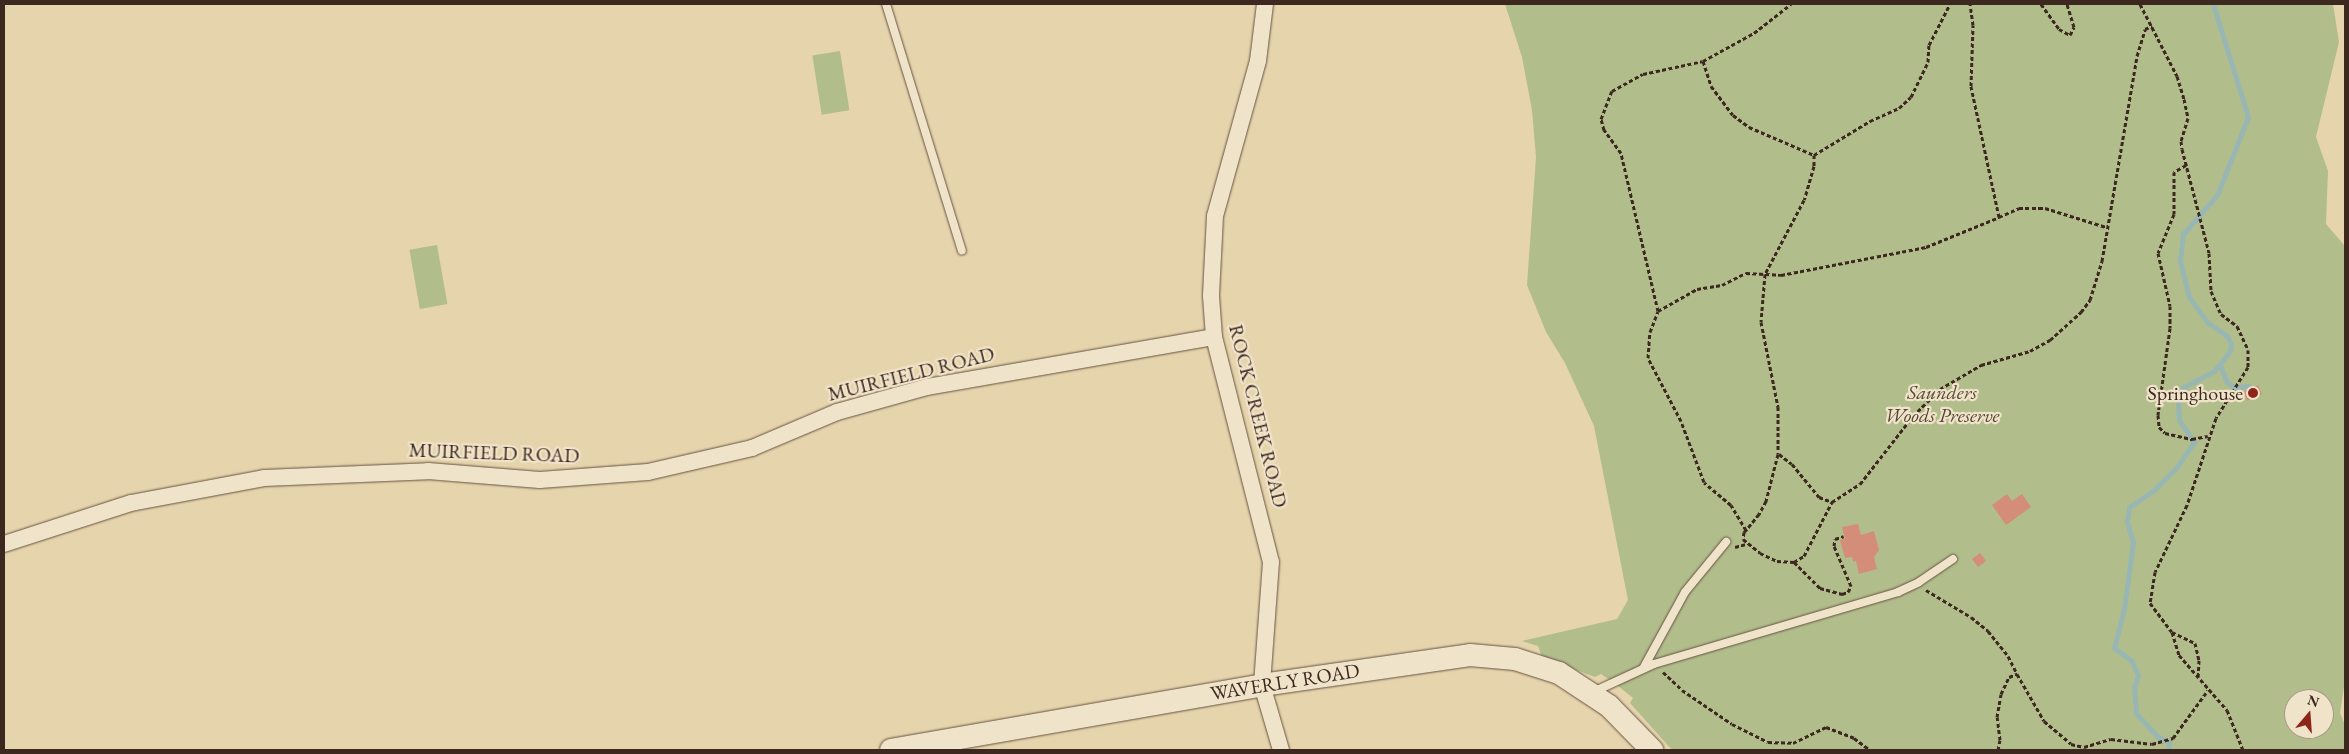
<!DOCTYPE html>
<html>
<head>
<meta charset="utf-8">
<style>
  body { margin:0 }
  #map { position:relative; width:2349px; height:754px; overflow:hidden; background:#e6d4ac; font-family:"EB Garamond",serif }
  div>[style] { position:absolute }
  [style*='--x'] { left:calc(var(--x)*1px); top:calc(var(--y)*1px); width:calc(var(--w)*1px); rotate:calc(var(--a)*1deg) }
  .green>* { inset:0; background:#b2bd8c; transform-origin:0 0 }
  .stream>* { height:5px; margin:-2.5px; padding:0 2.5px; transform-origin:2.5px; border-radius:2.5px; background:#99b7b2 }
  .building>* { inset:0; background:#d48d79; transform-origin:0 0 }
  .path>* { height:3px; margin-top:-1.5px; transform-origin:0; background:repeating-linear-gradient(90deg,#3d281f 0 4px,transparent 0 6.5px) }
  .roads { filter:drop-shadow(0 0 1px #675342) drop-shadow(0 0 1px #675342) }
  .lane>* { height:8px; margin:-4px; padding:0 4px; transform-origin:4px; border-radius:4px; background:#efe3c9 }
  .street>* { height:16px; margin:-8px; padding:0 8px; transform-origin:8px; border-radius:8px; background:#efe3c9 }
  .secondary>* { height:22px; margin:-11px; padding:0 11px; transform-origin:11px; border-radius:11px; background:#efe3c9 }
  .dots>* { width:14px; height:14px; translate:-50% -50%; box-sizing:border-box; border:2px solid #efe3c9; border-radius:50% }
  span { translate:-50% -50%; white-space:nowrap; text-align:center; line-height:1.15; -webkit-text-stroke:4.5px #efe3c9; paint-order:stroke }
  .street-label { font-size:20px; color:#3d281f }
  .park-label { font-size:20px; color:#544635; font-style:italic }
  .poi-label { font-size:20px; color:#3d281f }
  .right { translate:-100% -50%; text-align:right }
  .frame { position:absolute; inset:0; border:5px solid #3d281f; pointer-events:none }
  .north { position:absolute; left:2284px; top:689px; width:50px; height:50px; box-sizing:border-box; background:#efe3c9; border:1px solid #a89885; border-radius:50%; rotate:18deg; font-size:14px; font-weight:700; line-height:20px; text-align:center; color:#3d281f }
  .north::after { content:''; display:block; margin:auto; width:18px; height:22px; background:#8f2418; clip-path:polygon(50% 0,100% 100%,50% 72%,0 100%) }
</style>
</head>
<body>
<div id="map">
  <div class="green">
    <i style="clip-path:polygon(evenodd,1505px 4px,2333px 4px,2339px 42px,2316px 137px,2328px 171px,2326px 224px,2345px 246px,2345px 680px,2340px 713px,2345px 725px,2345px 750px,1672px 750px,1630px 703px,1633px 698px,1618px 686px,1601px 674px,1595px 677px,1542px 657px,1538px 646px,1522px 641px,1617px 619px,1628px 600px,1594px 426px,1565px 363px,1546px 332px,1527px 285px,1536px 157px,1532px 110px,1522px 57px,1505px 4px,2294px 699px,2324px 699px,2324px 729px,2294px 729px,2294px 699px)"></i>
    <i style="left:840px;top:51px;width:60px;height:28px;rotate:81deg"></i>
    <i style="left:437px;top:245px;width:60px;height:28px;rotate:80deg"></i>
  </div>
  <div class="stream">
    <i style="--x:2220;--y:365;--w:18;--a:68"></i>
    <i style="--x:2227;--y:382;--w:9;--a:36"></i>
    <i style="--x:2234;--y:387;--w:15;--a:-4"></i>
    <i style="--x:2168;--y:750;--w:8;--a:-83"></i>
    <i style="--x:2169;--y:742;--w:12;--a:-156"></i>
    <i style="--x:2158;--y:737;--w:33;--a:-133"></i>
    <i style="--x:2136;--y:713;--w:26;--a:-94"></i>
    <i style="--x:2134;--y:687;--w:12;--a:-70"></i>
    <i style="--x:2138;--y:676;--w:16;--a:-112"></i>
    <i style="--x:2132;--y:661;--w:22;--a:-144"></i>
    <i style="--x:2114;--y:648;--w:40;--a:-75.6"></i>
    <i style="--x:2124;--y:609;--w:68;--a:-82.3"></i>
    <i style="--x:2133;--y:542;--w:21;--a:-107"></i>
    <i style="--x:2127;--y:522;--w:15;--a:-82"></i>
    <i style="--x:2129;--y:507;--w:30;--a:-34"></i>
    <i style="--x:2154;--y:490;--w:31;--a:-45"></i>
    <i style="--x:2176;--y:468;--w:32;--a:-55"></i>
    <i style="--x:2194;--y:442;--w:27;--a:-124"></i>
    <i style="--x:2179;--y:420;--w:20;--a:-93"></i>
    <i style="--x:2178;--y:400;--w:13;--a:-72"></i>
    <i style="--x:2182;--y:388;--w:36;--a:-28"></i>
    <i style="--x:2214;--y:371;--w:26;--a:-51"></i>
    <i style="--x:2230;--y:351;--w:8;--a:-83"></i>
    <i style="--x:2231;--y:343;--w:9;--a:-122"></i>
    <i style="--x:2226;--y:335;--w:22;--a:-146"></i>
    <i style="--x:2208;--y:323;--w:32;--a:-126"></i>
    <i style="--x:2189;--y:297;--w:36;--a:-104"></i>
    <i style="--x:2180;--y:262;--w:28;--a:-84"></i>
    <i style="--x:2183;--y:234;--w:52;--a:-48.9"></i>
    <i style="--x:2217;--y:195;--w:84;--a:-68.3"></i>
    <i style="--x:2248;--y:117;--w:118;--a:-107.2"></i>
  </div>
  <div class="building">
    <i style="left:2258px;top:385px;width:10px;height:16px;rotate:66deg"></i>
    <i style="clip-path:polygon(2007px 494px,2012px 501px,2022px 494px,2031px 507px,2006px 525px,1992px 505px)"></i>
    <i style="clip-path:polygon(1858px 524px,1861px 535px,1874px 531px,1879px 550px,1874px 557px,1877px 569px,1859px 574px,1856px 561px,1853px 562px,1852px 557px,1845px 558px,1840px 540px,1845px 539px,1842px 527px)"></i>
    <i style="left:1980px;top:553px;width:10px;height:10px;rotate:53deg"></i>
  </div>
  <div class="path">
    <i style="--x:2041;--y:4;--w:31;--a:54"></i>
    <i style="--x:2059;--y:29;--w:13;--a:29"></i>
    <i style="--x:2070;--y:35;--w:9;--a:-63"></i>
    <i style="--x:2074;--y:27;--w:24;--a:-107"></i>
    <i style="--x:2140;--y:4;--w:81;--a:62.8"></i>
    <i style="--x:2177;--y:76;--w:24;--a:73"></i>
    <i style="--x:2184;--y:99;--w:19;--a:78"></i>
    <i style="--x:2188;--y:118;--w:24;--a:107"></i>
    <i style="--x:2181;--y:141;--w:8;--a:83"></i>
    <i style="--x:2182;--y:149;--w:107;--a:75.4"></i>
    <i style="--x:2209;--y:253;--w:38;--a:87"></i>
    <i style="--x:2211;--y:291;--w:25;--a:67"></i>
    <i style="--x:2221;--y:314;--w:20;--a:37"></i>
    <i style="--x:2237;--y:326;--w:26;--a:65"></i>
    <i style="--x:2248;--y:350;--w:17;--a:90"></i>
    <i style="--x:2248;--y:367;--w:60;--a:122.1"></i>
    <i style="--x:2216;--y:418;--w:92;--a:108.4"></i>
    <i style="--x:2187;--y:505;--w:74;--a:115.5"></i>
    <i style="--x:2155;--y:572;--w:31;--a:99"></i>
    <i style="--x:2150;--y:603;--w:36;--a:53"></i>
    <i style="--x:2172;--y:632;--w:24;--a:73"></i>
    <i style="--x:2179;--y:655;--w:73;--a:48.9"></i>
    <i style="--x:2227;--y:710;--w:43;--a:68.2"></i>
    <i style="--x:1703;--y:61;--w:58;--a:-28.8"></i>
    <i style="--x:1754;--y:33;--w:47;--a:-38.1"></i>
    <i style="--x:1814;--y:155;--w:66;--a:-31.3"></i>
    <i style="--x:1870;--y:121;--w:32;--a:-24"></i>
    <i style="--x:1899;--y:108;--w:16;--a:-43"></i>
    <i style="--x:1911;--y:97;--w:39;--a:-64"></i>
    <i style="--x:1928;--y:62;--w:17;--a:-87"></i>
    <i style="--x:1929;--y:45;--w:46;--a:-62.9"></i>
    <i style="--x:2186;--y:165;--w:14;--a:150"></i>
    <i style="--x:2174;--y:172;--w:42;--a:90"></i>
    <i style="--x:2174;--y:214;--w:42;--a:112.3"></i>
    <i style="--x:2158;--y:253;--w:54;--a:77.2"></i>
    <i style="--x:2170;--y:306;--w:22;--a:90"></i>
    <i style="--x:2170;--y:328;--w:88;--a:97.9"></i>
    <i style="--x:2158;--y:415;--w:12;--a:85"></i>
    <i style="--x:2159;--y:427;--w:8;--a:45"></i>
    <i style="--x:2165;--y:433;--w:28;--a:13"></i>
    <i style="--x:2192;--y:439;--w:16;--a:-11"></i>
    <i style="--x:1999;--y:217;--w:22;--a:-24"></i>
    <i style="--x:2019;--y:208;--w:26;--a:0"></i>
    <i style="--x:2045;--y:208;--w:64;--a:17.3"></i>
    <i style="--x:1658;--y:311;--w:45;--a:-29.4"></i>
    <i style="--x:1697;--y:289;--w:25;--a:-9"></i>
    <i style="--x:1722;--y:285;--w:27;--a:-27"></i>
    <i style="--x:1746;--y:273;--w:35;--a:3"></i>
    <i style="--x:1781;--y:275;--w:148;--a:-10.9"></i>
    <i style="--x:1926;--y:247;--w:79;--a:-22.3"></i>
    <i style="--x:1999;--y:217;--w:134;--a:-102.1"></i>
    <i style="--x:1971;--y:86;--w:61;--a:-88.1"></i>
    <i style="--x:1973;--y:25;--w:21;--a:-98"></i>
    <i style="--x:1779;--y:454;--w:16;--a:38"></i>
    <i style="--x:1792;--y:464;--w:43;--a:50.7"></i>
    <i style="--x:1819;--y:497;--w:14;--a:21"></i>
    <i style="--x:1832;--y:502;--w:33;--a:-33"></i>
    <i style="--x:1860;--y:484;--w:86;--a:-52.1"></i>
    <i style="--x:1913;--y:416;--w:38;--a:-45"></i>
    <i style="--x:1940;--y:389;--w:48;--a:-30.3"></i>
    <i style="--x:1981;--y:365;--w:51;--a:-15.9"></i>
    <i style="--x:2030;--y:351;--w:23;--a:-29"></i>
    <i style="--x:2050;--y:340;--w:42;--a:-42.1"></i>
    <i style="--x:2081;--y:312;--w:15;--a:-53"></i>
    <i style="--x:2090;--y:300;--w:41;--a:-72.9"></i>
    <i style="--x:2102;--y:261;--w:208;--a:-80.3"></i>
    <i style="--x:2137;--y:56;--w:28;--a:-73"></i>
    <i style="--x:2145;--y:29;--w:8;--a:-23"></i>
    <i style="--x:1746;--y:530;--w:29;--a:-121"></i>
    <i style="--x:1731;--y:505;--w:35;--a:-140"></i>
    <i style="--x:1704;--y:482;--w:65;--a:-110.7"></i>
    <i style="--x:1681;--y:421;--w:71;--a:-117.6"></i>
    <i style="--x:1648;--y:358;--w:26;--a:-86"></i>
    <i style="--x:1650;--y:332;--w:22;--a:-69"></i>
    <i style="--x:1658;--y:311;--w:162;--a:-103.2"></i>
    <i style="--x:1621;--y:153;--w:29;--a:-126"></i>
    <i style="--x:1604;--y:130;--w:11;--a:-105"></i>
    <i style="--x:1601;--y:119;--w:30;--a:-69"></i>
    <i style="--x:1612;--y:91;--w:35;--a:-29"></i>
    <i style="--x:1643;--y:74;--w:61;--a:-12.2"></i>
    <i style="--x:1703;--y:61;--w:26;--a:72"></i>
    <i style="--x:1711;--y:86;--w:36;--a:53"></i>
    <i style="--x:1733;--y:115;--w:20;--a:37"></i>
    <i style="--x:1749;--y:127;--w:71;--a:23.3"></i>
    <i style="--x:1814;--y:155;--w:11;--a:90"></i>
    <i style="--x:1814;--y:166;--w:35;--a:106"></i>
    <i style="--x:1804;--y:200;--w:84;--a:117.8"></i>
    <i style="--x:1765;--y:274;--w:48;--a:94.8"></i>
    <i style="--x:1761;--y:322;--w:87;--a:78.7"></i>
    <i style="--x:1778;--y:407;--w:47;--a:90"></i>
    <i style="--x:1778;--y:454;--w:49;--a:104.3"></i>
    <i style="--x:1766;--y:501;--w:15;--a:118"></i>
    <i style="--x:1759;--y:514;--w:21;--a:129"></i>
    <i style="--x:1746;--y:530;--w:3;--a:135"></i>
    <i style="--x:1744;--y:532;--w:7;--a:98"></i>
    <i style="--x:1743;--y:539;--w:22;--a:39"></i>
    <i style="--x:1760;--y:553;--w:19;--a:25"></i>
    <i style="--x:1777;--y:561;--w:17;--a:3"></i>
    <i style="--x:1794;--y:562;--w:12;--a:-31"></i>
    <i style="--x:1804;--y:556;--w:61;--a:-62.6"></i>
    <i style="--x:1735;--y:547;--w:11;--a:-15"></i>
    <i style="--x:1794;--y:562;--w:37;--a:45"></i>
    <i style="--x:1820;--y:588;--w:23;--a:15"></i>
    <i style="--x:1842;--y:594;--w:6;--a:-18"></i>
    <i style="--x:1848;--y:592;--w:7;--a:-63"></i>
    <i style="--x:1851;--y:586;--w:43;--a:-113"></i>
    <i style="--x:1834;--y:546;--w:7;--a:-82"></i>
    <i style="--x:1835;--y:539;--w:9;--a:-18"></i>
    <i style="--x:1926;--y:590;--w:52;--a:31"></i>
    <i style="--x:1971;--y:617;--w:22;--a:39"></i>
    <i style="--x:1988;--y:631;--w:32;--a:51"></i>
    <i style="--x:2008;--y:656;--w:20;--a:63"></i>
    <i style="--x:2172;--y:632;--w:25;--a:26"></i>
    <i style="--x:2195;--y:643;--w:17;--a:77"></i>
    <i style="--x:2199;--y:660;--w:17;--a:93"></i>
    <i style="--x:1663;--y:672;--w:26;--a:43"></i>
    <i style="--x:1682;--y:690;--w:60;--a:34.2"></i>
    <i style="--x:1732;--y:724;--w:40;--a:26.6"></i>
    <i style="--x:1768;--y:742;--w:25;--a:2"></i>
    <i style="--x:1793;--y:743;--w:37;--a:-26"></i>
    <i style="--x:1826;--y:727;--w:30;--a:21"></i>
    <i style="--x:1854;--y:738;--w:20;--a:37"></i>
    <i style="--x:1998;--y:750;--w:10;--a:-79"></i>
    <i style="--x:2000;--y:740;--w:23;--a:-97"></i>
    <i style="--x:1997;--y:717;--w:23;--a:-80"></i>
    <i style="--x:2001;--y:694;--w:19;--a:-65"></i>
    <i style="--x:2009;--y:677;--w:9;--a:-21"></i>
    <i style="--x:2017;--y:674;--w:54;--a:60.1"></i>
    <i style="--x:2044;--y:721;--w:35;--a:40"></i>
    <i style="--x:2071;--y:744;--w:13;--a:13"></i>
    <i style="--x:2084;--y:747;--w:28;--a:-17"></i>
    <i style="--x:2111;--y:739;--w:41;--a:7"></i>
    <i style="--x:2152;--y:744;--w:22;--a:-16"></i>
    <i style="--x:2173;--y:738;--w:59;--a:-53.9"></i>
  </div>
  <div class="roads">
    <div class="lane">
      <i style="--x:886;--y:4;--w:258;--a:72.9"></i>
      <i style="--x:1644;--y:667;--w:85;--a:-61.3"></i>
      <i style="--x:1685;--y:592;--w:65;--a:-50.6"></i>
      <i style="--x:1593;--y:692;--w:67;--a:-24.7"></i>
      <i style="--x:1654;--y:664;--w:254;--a:-16.4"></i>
      <i style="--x:1898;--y:592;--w:23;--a:-25"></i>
      <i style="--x:1919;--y:582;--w:41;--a:-34.1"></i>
    </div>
    <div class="street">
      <i style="--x:1265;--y:4;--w:57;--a:97"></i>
      <i style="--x:1258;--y:61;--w:161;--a:105.5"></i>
      <i style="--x:1215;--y:216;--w:80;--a:92.9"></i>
      <i style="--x:1211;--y:296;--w:41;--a:85.8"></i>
      <i style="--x:1214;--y:337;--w:232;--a:75.8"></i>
      <i style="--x:1271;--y:562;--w:123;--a:94.2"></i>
      <i style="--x:1262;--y:685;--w:68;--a:73.7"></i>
      <i style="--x:4;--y:544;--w:133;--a:-17.9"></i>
      <i style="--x:131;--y:503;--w:135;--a:-10.6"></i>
      <i style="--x:264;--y:478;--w:164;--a:-2.4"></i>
      <i style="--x:428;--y:471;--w:112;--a:4.6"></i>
      <i style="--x:540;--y:480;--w:108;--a:-4.2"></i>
      <i style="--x:648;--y:472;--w:107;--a:-13"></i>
      <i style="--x:752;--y:448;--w:92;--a:-23"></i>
      <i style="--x:837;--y:412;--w:93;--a:-15.5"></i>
      <i style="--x:927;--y:387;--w:291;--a:-9.9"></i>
    </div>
    <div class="secondary">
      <i style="--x:891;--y:750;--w:377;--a:-9.9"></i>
      <i style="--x:1262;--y:685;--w:210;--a:-8.2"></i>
      <i style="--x:1470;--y:655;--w:45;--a:5.1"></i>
      <i style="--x:1515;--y:659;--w:46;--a:17.7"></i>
      <i style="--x:1559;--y:673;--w:60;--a:33.4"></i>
      <i style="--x:1609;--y:706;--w:62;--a:45.7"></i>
    </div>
  </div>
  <div class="dots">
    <i style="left:2253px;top:393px;background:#8f2418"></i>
  </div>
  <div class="street-label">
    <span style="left:911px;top:374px;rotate:-14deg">MUIRFIELD ROAD</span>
    <span style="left:1258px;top:416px;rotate:76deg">ROCK CREEK ROAD</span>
    <span style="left:494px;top:453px;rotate:2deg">MUIRFIELD ROAD</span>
    <span style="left:1285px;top:682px;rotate:-9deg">WAVERLY ROAD</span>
  </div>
  <div class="park-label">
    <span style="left:1942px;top:404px">Saunders<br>Woods Preserve</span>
  </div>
  <div class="poi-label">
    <span class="right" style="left:2243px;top:393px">Springhouse</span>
  </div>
  <div class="frame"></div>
  <div class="north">N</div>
</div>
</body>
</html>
